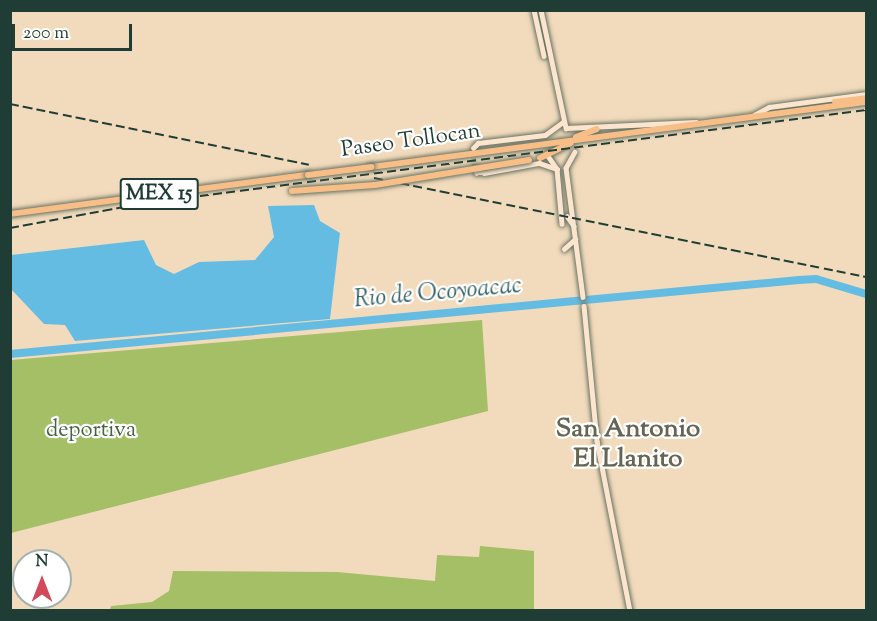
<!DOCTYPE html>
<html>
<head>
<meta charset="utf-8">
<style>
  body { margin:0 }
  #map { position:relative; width:877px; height:621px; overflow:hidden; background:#f2dbbc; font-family:"Sorts Mill Goudy",serif }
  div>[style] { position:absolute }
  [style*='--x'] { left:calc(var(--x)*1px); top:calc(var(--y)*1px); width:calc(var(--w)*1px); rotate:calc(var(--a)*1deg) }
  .green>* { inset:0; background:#a4bf66 }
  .water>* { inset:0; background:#65bce2 }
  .river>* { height:8px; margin:-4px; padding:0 4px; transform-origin:4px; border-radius:4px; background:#65bce2 }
  .secondary-tunnel>* { height:4.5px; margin-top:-2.25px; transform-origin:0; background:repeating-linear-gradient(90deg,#c8bba1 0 4.5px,transparent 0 6.5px) }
  .roads { filter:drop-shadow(0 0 2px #697464) drop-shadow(0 0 2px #697464) }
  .secondary>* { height:4.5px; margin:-2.25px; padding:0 2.25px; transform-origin:2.25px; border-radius:2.25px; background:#fce5cf }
  .highway>* { height:6px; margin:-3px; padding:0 3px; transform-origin:3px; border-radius:3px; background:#f7be88 }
  .rail>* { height:1.5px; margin-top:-0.75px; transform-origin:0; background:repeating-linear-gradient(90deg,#1f3d34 0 9px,transparent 0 13.5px) }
  .bridges { filter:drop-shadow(0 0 2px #697464) drop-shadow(0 0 2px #697464) }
  .highway-bridge>* { height:6px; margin:-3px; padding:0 3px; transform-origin:3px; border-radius:3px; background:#f7be88 }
  span { translate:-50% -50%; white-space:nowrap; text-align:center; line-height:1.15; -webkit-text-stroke:4.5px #fff; paint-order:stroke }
  .shield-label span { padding:2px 4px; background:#fff; border:2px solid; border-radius:4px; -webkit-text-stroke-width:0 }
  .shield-label { font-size:21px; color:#1f3d34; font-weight:700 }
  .street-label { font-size:22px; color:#1f3d34 }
  .park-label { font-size:22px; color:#476443 }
  .water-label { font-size:24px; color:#346368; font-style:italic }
  .quarter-label { font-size:26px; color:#656555; font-weight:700 }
  .frame { position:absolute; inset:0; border:12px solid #1f3d34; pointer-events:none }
  .north { position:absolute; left:12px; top:549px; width:60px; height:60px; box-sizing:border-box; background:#fff; border:2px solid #a5b1ae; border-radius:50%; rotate:0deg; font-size:16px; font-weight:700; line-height:24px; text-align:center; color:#1f3d34 }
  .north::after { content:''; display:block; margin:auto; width:21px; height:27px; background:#d1495b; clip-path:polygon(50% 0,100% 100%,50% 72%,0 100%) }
  .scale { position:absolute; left:12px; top:24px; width:120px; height:27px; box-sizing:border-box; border:3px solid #1f3d34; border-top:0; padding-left:8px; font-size:18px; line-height:21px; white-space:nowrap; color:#1f3d34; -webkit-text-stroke:4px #fff; paint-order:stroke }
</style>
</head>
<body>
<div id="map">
  <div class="green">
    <i style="clip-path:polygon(482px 320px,488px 411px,11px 533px,11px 360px)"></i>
    <i style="clip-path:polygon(480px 546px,534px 551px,534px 610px,110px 610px,111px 606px,152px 602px,169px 591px,173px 571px,337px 572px,435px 581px,437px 555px,479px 557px)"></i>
  </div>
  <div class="water">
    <i style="clip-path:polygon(314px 205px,320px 221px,340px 233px,330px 319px,75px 341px,65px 325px,44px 324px,11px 289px,11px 255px,144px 240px,156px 265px,174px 274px,199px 262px,255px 260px,274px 237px,268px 206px)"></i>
  </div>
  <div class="river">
    <i style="--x:10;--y:354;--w:792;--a:-5.36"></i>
    <i style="--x:799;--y:280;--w:17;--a:-3"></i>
    <i style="--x:816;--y:279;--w:52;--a:16.7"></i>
  </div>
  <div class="secondary-tunnel">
    <i style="--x:473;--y:151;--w:16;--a:83"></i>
  </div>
  <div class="roads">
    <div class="secondary">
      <i style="--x:534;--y:10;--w:47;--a:77.7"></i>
      <i style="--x:541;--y:10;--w:121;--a:78"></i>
      <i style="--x:566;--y:128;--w:130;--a:-2.6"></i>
      <i style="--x:754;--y:115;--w:17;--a:-28"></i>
      <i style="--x:769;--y:107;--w:98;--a:-7.6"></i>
      <i style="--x:473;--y:148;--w:7;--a:-45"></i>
      <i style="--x:478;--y:143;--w:67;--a:-6.8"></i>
      <i style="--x:545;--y:135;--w:22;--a:-36"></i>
      <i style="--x:575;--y:152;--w:18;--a:119"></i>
      <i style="--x:566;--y:168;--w:130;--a:82.5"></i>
      <i style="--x:548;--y:156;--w:16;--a:55"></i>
      <i style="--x:557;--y:169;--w:55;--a:84.8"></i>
      <i style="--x:475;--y:167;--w:6;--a:72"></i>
      <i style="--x:477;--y:173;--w:7;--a:0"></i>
      <i style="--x:484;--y:173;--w:56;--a:-10.3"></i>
      <i style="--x:539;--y:163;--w:19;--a:18"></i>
      <i style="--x:567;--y:216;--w:12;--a:55"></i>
      <i style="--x:564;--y:249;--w:15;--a:-42"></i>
      <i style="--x:584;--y:306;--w:136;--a:84.5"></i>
      <i style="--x:597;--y:441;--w:172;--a:79"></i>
    </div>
    <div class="highway">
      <i style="--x:835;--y:102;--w:31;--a:-7"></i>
      <i style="--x:576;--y:137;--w:22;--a:-21"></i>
      <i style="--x:540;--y:158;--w:34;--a:-26"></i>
      <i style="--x:371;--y:167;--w:499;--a:-7.5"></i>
      <i style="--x:10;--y:214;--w:301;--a:-7.5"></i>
    </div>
  </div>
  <div class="rail">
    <i style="--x:10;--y:104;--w:305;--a:11.5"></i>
    <i style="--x:374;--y:178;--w:502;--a:11.38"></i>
    <i style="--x:10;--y:228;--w:138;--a:-10.4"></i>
    <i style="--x:146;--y:203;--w:726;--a:-7.36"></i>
  </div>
  <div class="bridges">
    <div class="highway-bridge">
      <i style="--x:308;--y:175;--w:64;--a:-7.2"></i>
      <i style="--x:292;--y:191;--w:83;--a:-4.1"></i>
      <i style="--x:375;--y:185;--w:156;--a:-9.2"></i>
    </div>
  </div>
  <div class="shield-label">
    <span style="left:159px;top:194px">MEX 15</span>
  </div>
  <div class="street-label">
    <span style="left:411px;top:142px;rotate:-8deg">Paseo Tollocan</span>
  </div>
  <div class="park-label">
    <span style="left:91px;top:432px">deportiva</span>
  </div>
  <div class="water-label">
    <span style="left:438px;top:294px;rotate:-5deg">Rio de Ocoyoacac</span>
  </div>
  <div class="quarter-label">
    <span style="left:628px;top:445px">San Antonio<br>El Llanito</span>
  </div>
  <div class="frame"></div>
  <div class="north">N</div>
  <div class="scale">200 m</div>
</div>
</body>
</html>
